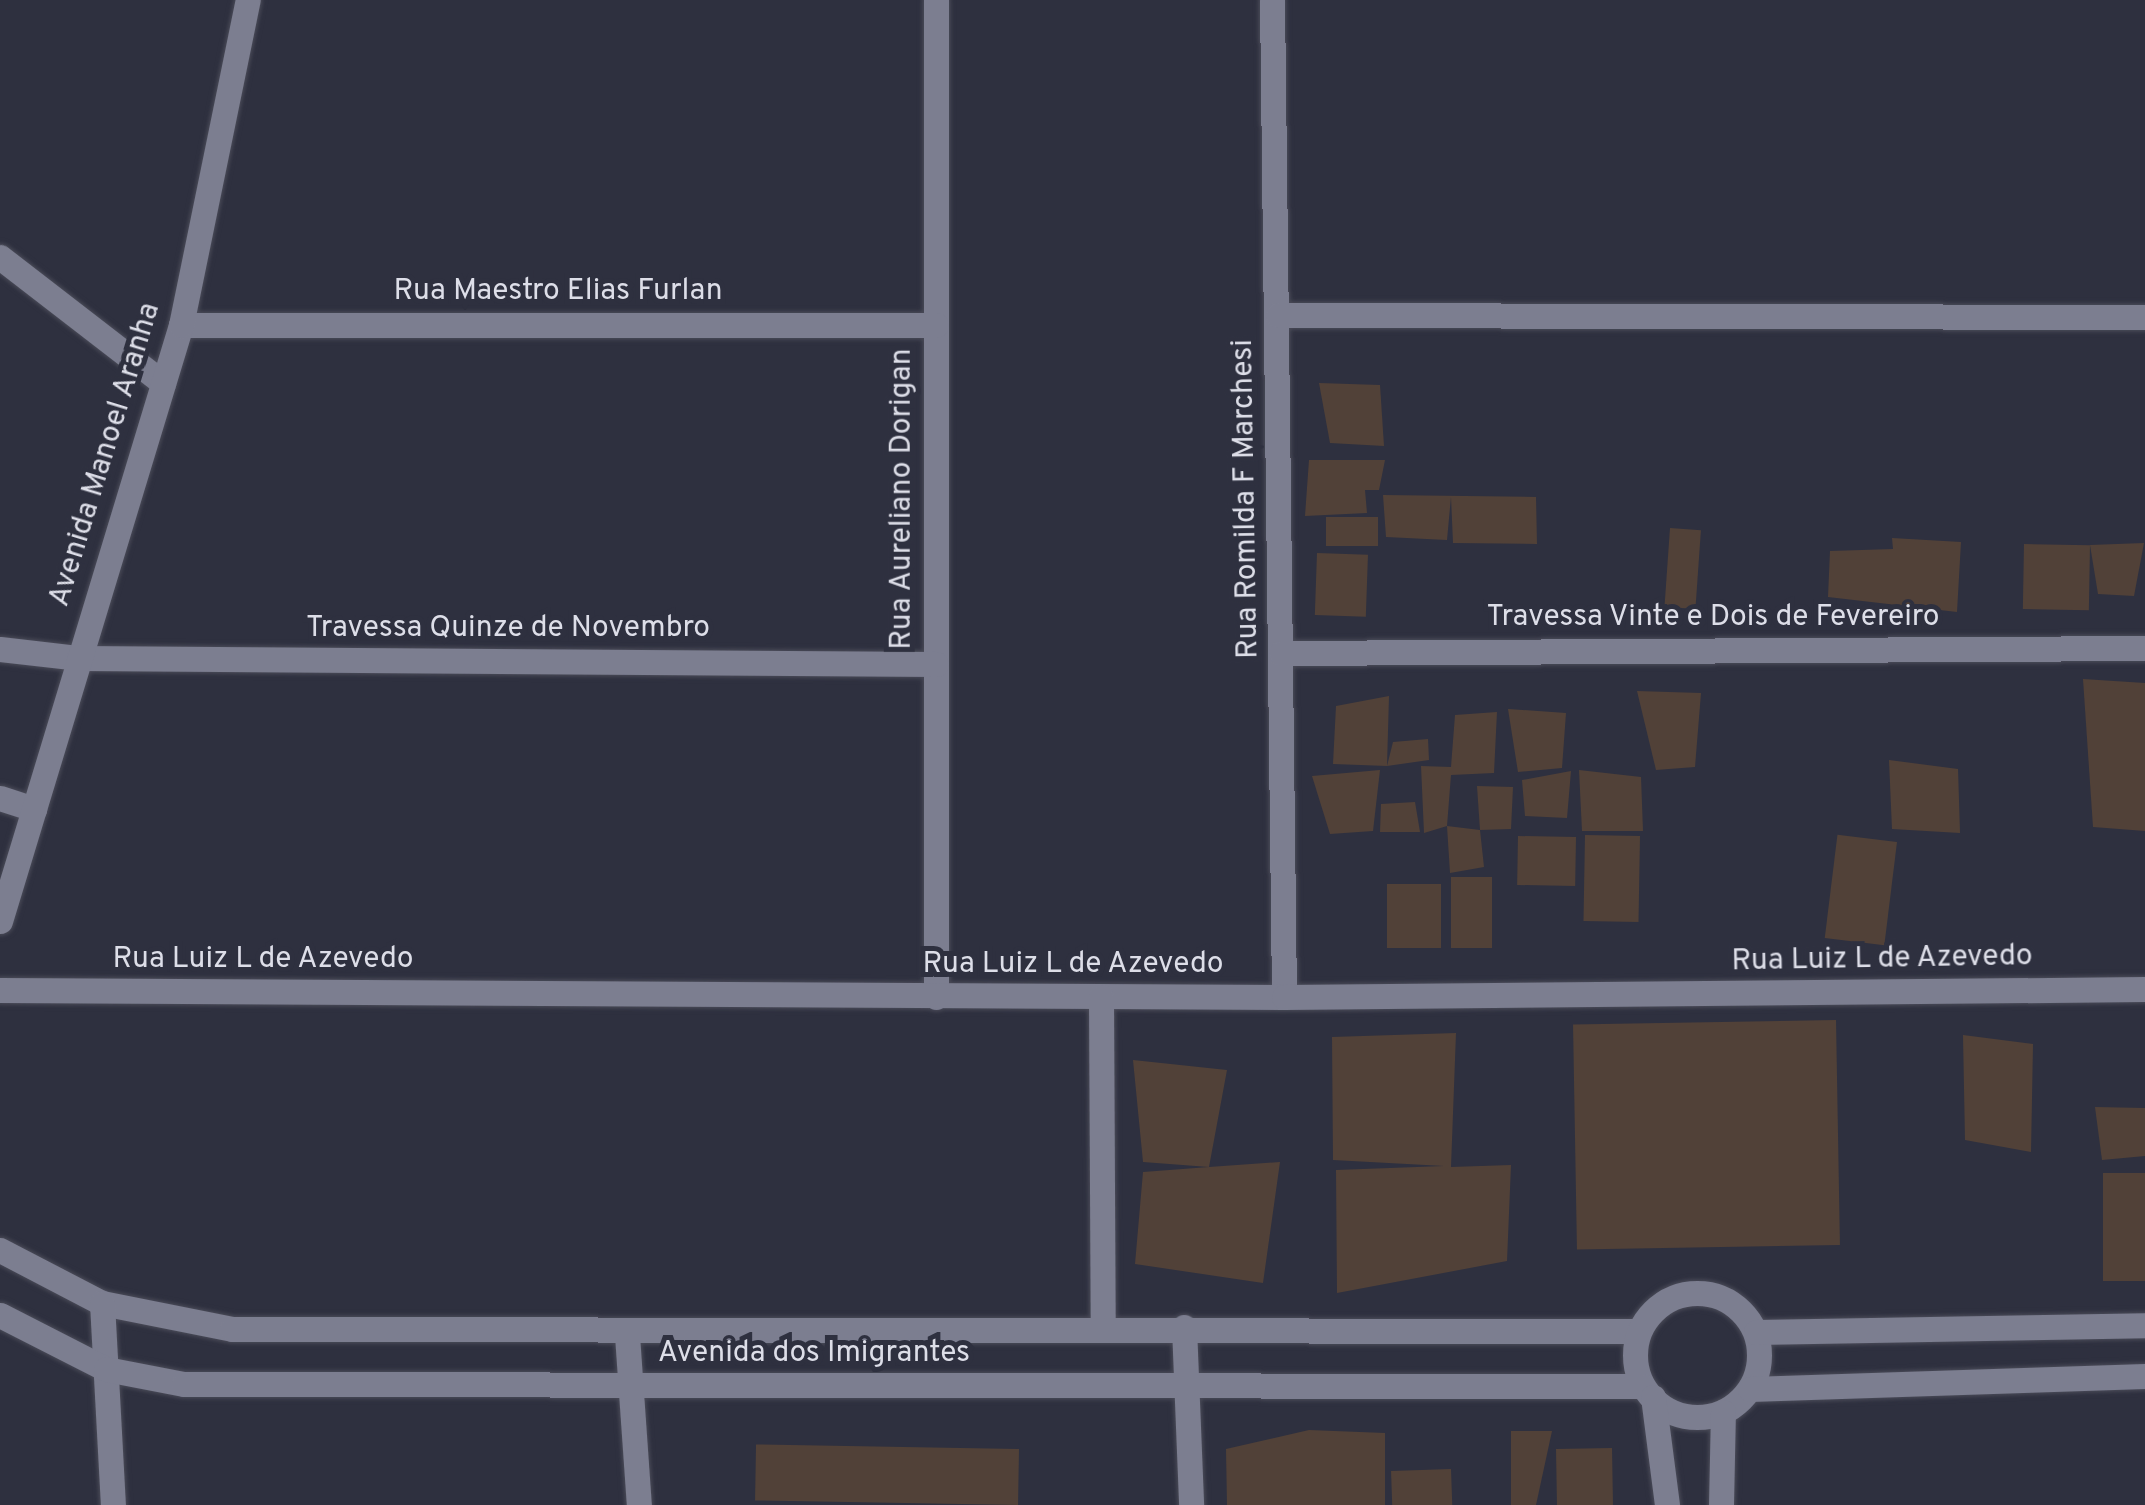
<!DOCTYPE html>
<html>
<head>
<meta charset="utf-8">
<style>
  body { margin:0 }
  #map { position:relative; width:2145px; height:1505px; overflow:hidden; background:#2e303f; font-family:Overpass,sans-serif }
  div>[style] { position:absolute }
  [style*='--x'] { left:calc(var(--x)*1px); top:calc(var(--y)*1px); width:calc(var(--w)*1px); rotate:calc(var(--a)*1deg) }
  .building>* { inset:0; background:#514138; transform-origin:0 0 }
  .roads { filter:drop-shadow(0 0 2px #4a4b58) drop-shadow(0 0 2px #4a4b58) }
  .street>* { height:25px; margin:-12.5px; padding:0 12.5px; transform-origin:12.5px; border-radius:12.5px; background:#7c7e90 }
  .secondary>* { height:25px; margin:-12.5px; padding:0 12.5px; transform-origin:12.5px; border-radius:12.5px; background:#7c7e90 }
  .secondary>.ring { margin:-12.5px; padding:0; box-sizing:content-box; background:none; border:25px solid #7c7e90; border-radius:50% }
  span { translate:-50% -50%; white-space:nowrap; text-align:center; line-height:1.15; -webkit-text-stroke:10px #2e303f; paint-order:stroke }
  .street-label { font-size:30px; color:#dddee8 }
</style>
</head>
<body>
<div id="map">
  <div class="building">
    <i style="clip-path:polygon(1319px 383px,1380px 385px,1384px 446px,1330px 443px)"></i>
    <i style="clip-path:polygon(1309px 460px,1385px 460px,1379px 490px,1365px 490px,1367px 513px,1305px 516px)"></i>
    <i style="clip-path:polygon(1383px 495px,1536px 497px,1537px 544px,1453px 543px,1451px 497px,1447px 540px,1386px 537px)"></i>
    <i style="left:1378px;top:517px;width:29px;height:52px;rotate:90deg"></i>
    <i style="left:1670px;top:528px;width:31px;height:79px;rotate:4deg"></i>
    <i style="clip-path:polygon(1892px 538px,1961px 542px,1957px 612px,1828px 597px,1830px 551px,1893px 549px)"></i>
    <i style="clip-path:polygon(2144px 543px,2134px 596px,2098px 594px,2090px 545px)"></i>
    <i style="left:2024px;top:544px;width:66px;height:65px;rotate:1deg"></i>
    <i style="left:1317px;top:553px;width:51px;height:62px;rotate:2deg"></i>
    <i style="clip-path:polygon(2083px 679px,2145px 683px,2145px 831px,2093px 827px)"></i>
    <i style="clip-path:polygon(1637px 691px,1701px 693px,1695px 767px,1656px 770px)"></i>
    <i style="clip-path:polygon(1389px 696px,1387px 766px,1333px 764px,1336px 706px)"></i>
    <i style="clip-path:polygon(1508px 709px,1566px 713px,1562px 768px,1518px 772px)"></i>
    <i style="clip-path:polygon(1497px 712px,1494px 773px,1451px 775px,1447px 826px,1480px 830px,1484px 867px,1450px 873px,1447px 826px,1424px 833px,1421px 766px,1451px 767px,1455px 715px)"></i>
    <i style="clip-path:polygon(1428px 739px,1429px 760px,1387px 766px,1393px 742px)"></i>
    <i style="clip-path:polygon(1889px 760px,1958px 769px,1960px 833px,1892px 829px)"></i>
    <i style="clip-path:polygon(1380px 770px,1373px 831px,1330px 834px,1312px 776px)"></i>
    <i style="clip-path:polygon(1579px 770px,1641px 777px,1643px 831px,1582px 831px)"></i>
    <i style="clip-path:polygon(1571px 771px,1567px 818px,1525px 816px,1522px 780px)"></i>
    <i style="clip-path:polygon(1477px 786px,1513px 787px,1511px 829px,1480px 830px)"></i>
    <i style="clip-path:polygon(1415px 802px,1420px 832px,1380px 832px,1381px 804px)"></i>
    <i style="left:1640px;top:836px;width:86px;height:55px;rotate:91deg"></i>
    <i style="left:1576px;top:837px;width:49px;height:58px;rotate:91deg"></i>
    <i style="left:1897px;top:842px;width:104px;height:60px;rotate:97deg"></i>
    <i style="left:1492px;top:877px;width:71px;height:41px;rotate:90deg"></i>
    <i style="left:1387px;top:884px;width:54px;height:64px"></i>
    <i style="left:1836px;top:1020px;width:225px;height:263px;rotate:89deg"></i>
    <i style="clip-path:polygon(1456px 1033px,1451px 1167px,1511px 1165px,1507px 1261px,1337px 1293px,1336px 1170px,1444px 1166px,1333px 1160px,1332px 1037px)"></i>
    <i style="clip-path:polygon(1963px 1035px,2033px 1044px,2031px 1152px,1965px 1140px)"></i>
    <i style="clip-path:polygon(1133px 1060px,1227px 1070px,1209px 1167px,1280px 1162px,1263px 1283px,1135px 1264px,1143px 1172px,1209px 1167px,1143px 1162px)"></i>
    <i style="clip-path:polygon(2095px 1107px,2145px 1108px,2145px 1156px,2102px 1160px)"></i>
    <i style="left:2145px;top:1173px;width:108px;height:42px;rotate:90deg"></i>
    <i style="clip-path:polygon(1309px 1430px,1385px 1433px,1385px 1505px,1227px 1505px,1226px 1449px)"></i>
    <i style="clip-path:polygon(1511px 1431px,1552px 1431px,1536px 1505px,1511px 1505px)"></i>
    <i style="left:1612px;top:1448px;width:57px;height:56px;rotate:89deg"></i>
    <i style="left:1019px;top:1449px;width:56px;height:263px;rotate:91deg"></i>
    <i style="left:1451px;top:1469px;width:36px;height:60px;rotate:88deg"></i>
  </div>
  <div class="roads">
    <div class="street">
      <i style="--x:936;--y:0;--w:997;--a:90"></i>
      <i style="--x:1272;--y:0;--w:997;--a:89.31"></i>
      <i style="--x:0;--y:257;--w:206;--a:37.7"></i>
      <i style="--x:1278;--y:315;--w:867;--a:0.13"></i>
      <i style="--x:181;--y:325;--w:755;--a:0"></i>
      <i style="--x:0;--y:649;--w:80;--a:6.5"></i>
      <i style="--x:79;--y:658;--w:857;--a:0.4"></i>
      <i style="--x:1281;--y:653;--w:864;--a:-0.33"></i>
      <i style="--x:0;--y:798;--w:36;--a:18"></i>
      <i style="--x:0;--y:990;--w:1284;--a:0.31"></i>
      <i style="--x:1284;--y:997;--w:861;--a:-0.53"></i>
      <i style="--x:1101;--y:997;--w:330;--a:89.7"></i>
      <i style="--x:1184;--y:1327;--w:178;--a:87.7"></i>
      <i style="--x:627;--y:1335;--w:170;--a:86"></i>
    </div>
    <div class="secondary">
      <i style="--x:0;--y:921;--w:623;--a:-73.11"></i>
      <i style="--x:181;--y:325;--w:332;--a:-78.4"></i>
      <i style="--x:0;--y:1250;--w:115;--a:27.5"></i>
      <i style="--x:102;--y:1303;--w:133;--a:11.3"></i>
      <i style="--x:232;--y:1329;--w:1405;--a:0.08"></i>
      <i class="ring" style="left:1635px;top:1293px;width:99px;height:99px"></i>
      <i style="--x:102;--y:1303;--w:202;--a:86.9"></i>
      <i style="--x:0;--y:1315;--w:119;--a:27"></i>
      <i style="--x:106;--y:1369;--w:79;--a:10.9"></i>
      <i style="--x:184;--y:1384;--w:1458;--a:0.08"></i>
      <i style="--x:1756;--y:1332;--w:389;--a:-1"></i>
      <i style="--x:1750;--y:1389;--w:395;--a:-1.9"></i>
      <i style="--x:1653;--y:1397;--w:109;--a:82.6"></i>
      <i style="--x:1721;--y:1505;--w:93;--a:-88.8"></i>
    </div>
  </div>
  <div class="street-label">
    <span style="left:558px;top:292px">Rua Maestro Elias Furlan</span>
    <span style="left:106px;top:455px;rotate:-73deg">Avenida Manoel Aranha</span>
    <span style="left:903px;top:499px;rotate:-90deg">Rua Aureliano Dorigan</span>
    <span style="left:1247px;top:499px;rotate:-91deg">Rua Romilda F Marchesi</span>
    <span style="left:1713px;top:618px">Travessa Vinte e Dois de Fevereiro</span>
    <span style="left:508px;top:629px">Travessa Quinze de Novembro</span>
    <span style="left:263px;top:960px">Rua Luiz L de Azevedo</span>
    <span style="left:1882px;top:960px;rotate:-1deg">Rua Luiz L de Azevedo</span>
    <span style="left:1073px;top:965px">Rua Luiz L de Azevedo</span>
    <span style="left:814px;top:1354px">Avenida dos Imigrantes</span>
  </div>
</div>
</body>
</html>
